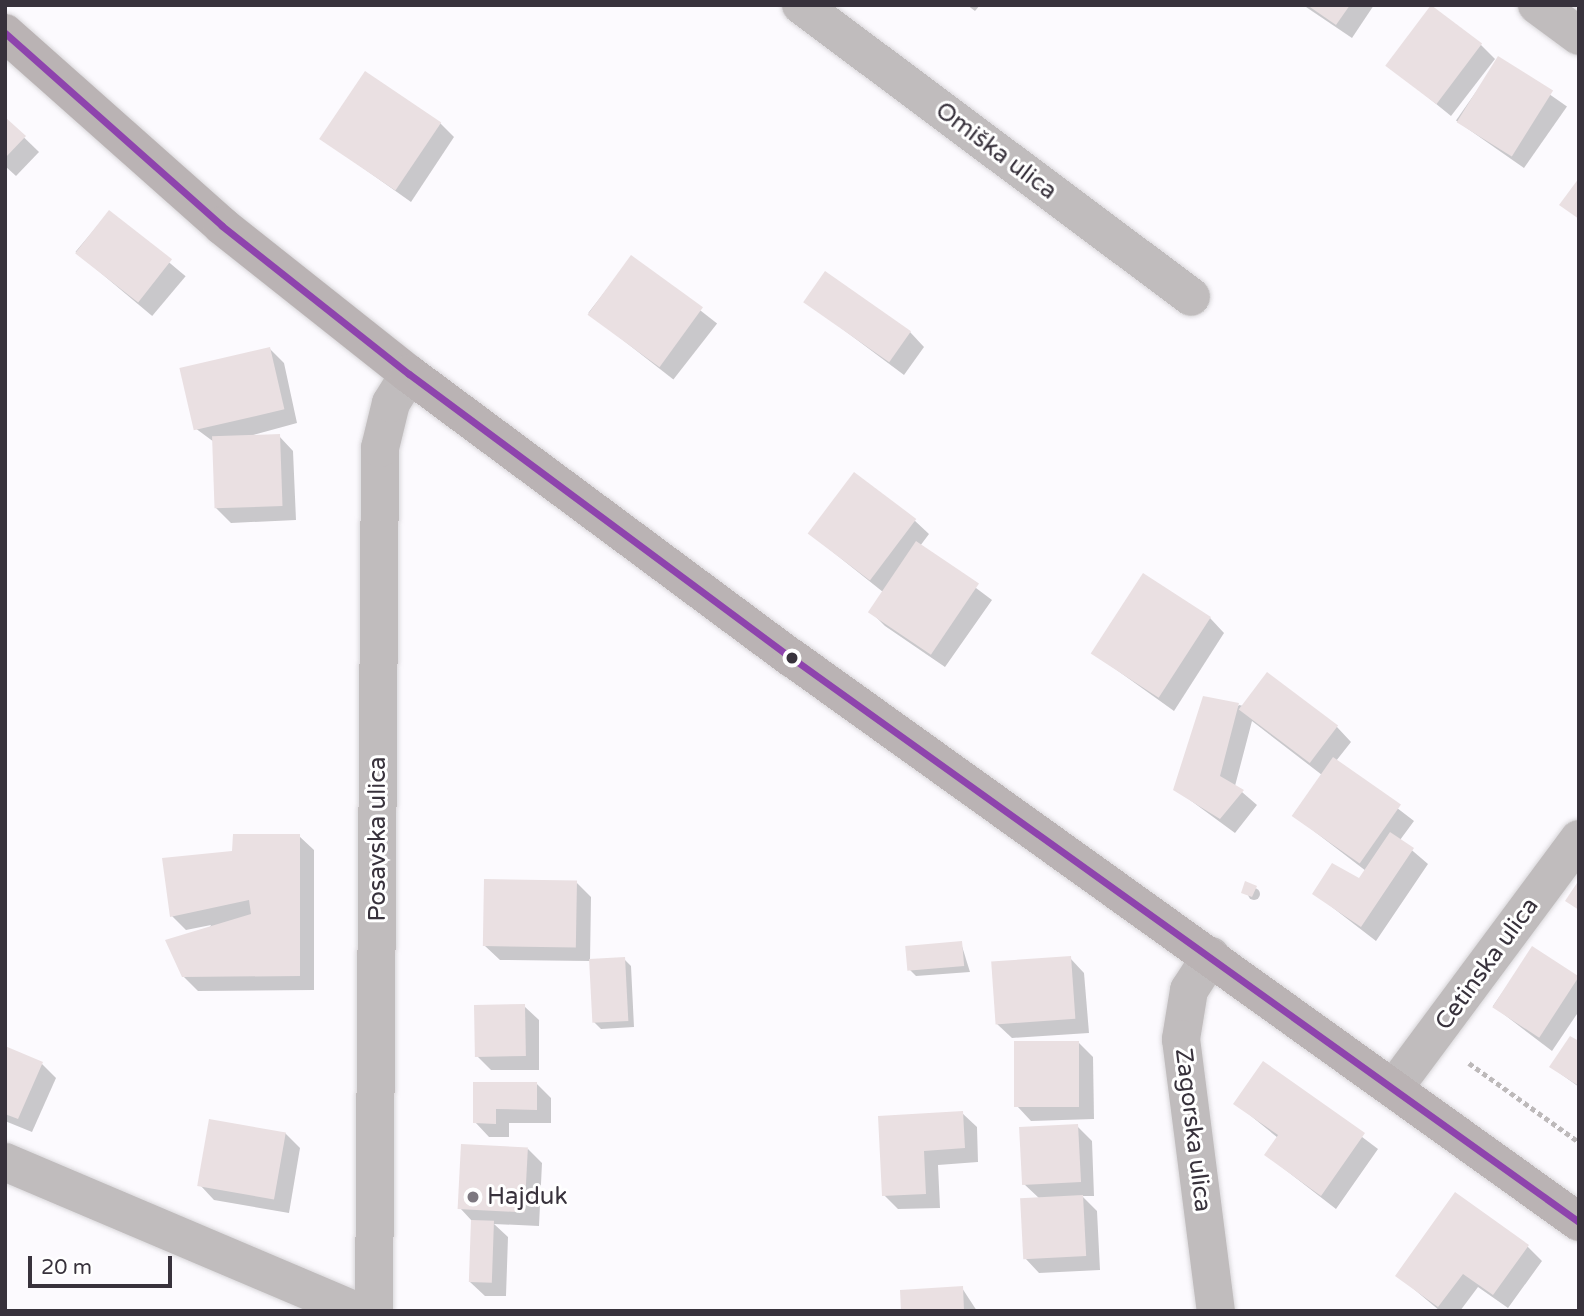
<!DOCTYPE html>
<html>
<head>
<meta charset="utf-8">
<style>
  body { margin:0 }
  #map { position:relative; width:1584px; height:1316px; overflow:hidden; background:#fcfafe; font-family:"Varela Round",sans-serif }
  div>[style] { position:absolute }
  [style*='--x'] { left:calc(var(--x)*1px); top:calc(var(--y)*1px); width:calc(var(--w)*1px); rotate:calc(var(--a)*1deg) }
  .shadow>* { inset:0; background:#0003; transform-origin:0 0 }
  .round { border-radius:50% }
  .building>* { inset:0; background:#eae0e2; transform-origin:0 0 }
  .path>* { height:4.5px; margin-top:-2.25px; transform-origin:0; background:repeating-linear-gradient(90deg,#bdb9ba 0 5px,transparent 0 8.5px) }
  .roads { filter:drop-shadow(0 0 2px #d9d7da) drop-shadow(0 0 2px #d9d7da) }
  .minor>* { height:38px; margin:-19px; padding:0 19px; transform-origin:19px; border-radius:19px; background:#c0bcbd }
  .major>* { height:38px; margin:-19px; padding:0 19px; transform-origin:19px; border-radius:19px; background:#bab3b4 }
  .bus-1>* { height:7px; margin:-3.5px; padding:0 3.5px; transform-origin:3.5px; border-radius:3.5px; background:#8e44ad }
  .dots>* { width:19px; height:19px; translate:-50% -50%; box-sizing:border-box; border:4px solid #fff; border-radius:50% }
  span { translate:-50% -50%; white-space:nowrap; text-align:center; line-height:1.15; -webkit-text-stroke:6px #fff; paint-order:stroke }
  .street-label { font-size:24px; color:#38323c }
  .poi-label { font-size:24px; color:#38323c }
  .left { translate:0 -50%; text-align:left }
  .frame { position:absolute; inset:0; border:7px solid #38323c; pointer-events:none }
  .scale { position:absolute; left:28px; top:1256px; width:144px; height:32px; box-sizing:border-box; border:4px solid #38323c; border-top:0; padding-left:9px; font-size:21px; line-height:24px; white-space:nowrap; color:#38323c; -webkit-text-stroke:5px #fff; paint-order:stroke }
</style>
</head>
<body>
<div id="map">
  <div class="shadow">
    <i style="clip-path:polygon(967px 5px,980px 5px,975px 11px)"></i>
    <i style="clip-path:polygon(1303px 5px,1374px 5px,1352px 38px)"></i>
    <i style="clip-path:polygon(1480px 44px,1495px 59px,1451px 116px,1388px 65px)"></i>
    <i style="left:1499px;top:59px;width:83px;height:75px;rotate:35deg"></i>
    <i style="clip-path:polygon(5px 119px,39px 152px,16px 176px,5px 166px)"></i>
    <i style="clip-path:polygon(440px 123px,454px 137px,411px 202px,322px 139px)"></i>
    <i style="left:109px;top:212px;width:100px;height:52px;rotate:40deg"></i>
    <i style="left:632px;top:257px;width:108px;height:71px;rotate:38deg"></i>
    <i style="clip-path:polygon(805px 301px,910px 332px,924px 347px,904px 375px)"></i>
    <i style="clip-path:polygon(269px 348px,284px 363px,297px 423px,242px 438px,279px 436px,293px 451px,296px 520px,231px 523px,216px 508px,214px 442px,195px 428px)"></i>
    <i style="clip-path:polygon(914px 520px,929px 534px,920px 546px,992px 600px,945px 667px,885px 626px,870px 611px,883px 592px,809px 533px)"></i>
    <i style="clip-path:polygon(1210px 618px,1224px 633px,1174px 711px,1093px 653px)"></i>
    <i style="clip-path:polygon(1239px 705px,1337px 727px,1351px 742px,1336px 761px,1414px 821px,1400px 840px,1428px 864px,1376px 941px,1315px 894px,1359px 880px,1366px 871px,1293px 815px,1322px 775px,1252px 721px,1235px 786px,1257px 805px,1235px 833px,1175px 789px)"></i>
    <i style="clip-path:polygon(299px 836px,314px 850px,314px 990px,198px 991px,183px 976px,211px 925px,186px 930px,172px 916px,233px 853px)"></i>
    <i style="clip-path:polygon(576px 882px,591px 897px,590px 961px,624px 959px,631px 966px,634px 1027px,601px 1029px,594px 1022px,591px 961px,500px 960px,485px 946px)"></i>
    <i class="round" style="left:1248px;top:888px;width:12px;height:12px"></i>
    <i style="clip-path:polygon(961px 943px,970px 972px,916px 976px,909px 969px)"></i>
    <i style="clip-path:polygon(1533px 948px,1579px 979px,1579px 1011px,1552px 1051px,1493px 1006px)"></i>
    <i style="clip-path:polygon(1070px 958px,1084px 973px,1089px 1033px,1012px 1038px,997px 1024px)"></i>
    <i style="clip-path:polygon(524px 1006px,539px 1020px,539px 1070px,491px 1070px,477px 1056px)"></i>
    <i style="clip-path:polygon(1078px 1042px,1093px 1057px,1094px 1119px,1031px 1121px,1017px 1106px)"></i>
    <i style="clip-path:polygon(1579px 1044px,1579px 1087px,1551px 1067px)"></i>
    <i style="clip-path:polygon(5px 1048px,42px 1064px,56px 1078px,32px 1132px,5px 1121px)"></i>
    <i style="clip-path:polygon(1264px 1063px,1378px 1149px,1336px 1209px,1266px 1155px,1278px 1138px,1235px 1103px)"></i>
    <i style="clip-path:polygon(536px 1083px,551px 1098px,551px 1123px,509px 1123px,509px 1137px,489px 1137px,475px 1122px)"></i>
    <i style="clip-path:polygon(962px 1113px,977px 1127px,978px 1162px,938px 1165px,940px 1208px,898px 1209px,884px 1195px,880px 1118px)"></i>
    <i style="clip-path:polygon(1077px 1126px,1092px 1141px,1094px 1196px,1082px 1196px,1097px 1211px,1100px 1270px,1039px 1273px,1025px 1258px,1040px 1199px,1024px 1184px)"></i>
    <i style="clip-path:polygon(285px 1133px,300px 1148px,289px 1213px,214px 1200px,200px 1185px)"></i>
    <i style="clip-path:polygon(528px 1149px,542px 1163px,539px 1226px,494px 1224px,508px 1237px,506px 1296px,485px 1296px,470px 1282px,472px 1221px,460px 1208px)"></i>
    <i style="clip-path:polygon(1527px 1246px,1542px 1261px,1508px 1308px,1478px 1287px,1460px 1311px,1440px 1311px,1397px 1275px)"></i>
    <i style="clip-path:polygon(962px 1288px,977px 1311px,903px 1311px)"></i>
  </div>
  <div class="building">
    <i style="clip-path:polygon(1307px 5px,1350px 5px,1336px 25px)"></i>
    <i style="left:1431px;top:5px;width:64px;height:76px;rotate:37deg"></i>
    <i style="left:1498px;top:56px;width:65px;height:78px;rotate:32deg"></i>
    <i style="left:365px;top:71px;width:92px;height:82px;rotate:34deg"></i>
    <i style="clip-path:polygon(5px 117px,26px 136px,5px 158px)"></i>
    <i style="clip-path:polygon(1579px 178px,1579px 219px,1559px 205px)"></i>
    <i style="left:109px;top:210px;width:80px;height:55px;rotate:38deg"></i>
    <i style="left:631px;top:255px;width:89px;height:74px;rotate:36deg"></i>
    <i style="left:825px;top:271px;width:105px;height:38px;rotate:35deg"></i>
    <i style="left:270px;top:347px;width:64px;height:93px;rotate:77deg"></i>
    <i style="left:280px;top:434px;width:72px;height:68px;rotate:88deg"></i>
    <i style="left:854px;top:472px;width:78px;height:77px;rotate:37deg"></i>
    <i style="left:916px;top:541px;width:76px;height:86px;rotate:34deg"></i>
    <i style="left:1143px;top:573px;width:81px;height:96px;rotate:33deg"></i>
    <i style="left:1267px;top:672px;width:89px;height:47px;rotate:37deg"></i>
    <i style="clip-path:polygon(1203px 696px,1239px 703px,1220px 776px,1244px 790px,1220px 819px,1173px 790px)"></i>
    <i style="left:1333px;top:757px;width:83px;height:72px;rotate:35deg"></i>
    <i style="clip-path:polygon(1390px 832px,1414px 848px,1361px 927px,1312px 894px,1332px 863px,1359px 878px)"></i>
    <i style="clip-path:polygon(233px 834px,300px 834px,300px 976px,182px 977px,165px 940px,251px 914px,249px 900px,170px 917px,162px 858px,232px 851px)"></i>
    <i style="left:484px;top:879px;width:93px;height:67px;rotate:1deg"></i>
    <i style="clip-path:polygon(1579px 880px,1579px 910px,1565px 901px)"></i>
    <i style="clip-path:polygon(1245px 881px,1257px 886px,1252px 897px,1241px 893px)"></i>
    <i style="left:962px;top:941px;width:25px;height:57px;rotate:85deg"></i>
    <i style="left:1532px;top:946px;width:56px;height:73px;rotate:33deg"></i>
    <i style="left:1071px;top:956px;width:63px;height:80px;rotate:86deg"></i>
    <i style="left:625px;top:957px;width:64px;height:36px;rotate:87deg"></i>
    <i style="left:525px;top:1004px;width:52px;height:51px;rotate:89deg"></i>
    <i style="clip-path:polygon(1570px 1036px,1579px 1041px,1579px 1086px,1549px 1067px)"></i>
    <i style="left:1014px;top:1041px;width:65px;height:66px"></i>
    <i style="clip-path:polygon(5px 1046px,43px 1062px,18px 1119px,5px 1114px)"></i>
    <i style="clip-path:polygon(1263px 1061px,1365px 1133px,1321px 1196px,1264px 1155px,1278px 1135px,1233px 1104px)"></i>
    <i style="clip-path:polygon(473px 1082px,537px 1082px,537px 1110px,496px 1109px,496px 1124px,473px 1123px)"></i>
    <i style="clip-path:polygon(963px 1111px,965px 1148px,924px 1151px,926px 1194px,882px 1196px,878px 1116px)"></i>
    <i style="left:209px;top:1119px;width:78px;height:68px;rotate:10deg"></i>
    <i style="left:1078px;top:1124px;width:58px;height:59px;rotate:87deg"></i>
    <i style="left:461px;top:1144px;width:67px;height:65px;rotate:3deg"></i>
    <i style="clip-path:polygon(1455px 1192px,1529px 1245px,1493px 1295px,1463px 1274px,1438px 1307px,1395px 1276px)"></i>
    <i style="left:1083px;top:1195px;width:61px;height:63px;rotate:87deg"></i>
    <i style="left:471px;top:1220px;width:23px;height:62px;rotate:2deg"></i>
    <i style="clip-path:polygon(963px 1286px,964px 1311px,901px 1311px,900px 1290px)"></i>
  </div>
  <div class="path">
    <i style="--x:1469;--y:1063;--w:135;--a:35.7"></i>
  </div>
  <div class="roads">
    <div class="minor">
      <i style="--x:801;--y:5;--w:487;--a:36.8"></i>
      <i style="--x:1537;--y:5;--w:52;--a:36.4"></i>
      <i style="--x:1211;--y:956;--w:40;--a:122.9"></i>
      <i style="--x:1189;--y:990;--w:50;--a:99.3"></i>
      <i style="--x:1181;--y:1039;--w:274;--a:82.7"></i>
      <i style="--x:1394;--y:1088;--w:310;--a:-53.4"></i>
      <i style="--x:5;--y:1162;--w:381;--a:23"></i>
      <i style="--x:374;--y:1311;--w:863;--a:-89.6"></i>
      <i style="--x:380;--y:448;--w:46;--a:-76.3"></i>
      <i style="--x:391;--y:403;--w:34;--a:-58"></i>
    </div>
    <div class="major">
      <i style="--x:5;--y:33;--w:290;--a:41.6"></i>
      <i style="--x:222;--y:226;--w:238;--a:38.4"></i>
      <i style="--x:409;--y:374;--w:477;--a:36.6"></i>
      <i style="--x:792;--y:658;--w:968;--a:35.63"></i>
    </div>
  </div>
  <div class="bus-1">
    <i style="--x:5;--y:33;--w:290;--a:41.6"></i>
    <i style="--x:222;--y:226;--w:238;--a:38.4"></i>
    <i style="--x:409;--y:374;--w:477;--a:36.6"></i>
    <i style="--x:792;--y:658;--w:968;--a:35.63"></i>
  </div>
  <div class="dots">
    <i style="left:792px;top:658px;background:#38323c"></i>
    <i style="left:473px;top:1197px;background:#7d7880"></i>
  </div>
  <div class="street-label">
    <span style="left:996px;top:151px;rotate:37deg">Omiška ulica</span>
    <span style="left:378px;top:839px;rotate:-90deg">Posavska ulica</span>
    <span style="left:1487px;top:964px;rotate:-54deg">Cetinska ulica</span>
    <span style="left:1193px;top:1130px;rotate:83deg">Zagorska ulica</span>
  </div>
  <div class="poi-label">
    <span class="left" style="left:487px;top:1197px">Hajduk</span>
  </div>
  <div class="frame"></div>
  <div class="scale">20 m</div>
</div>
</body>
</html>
